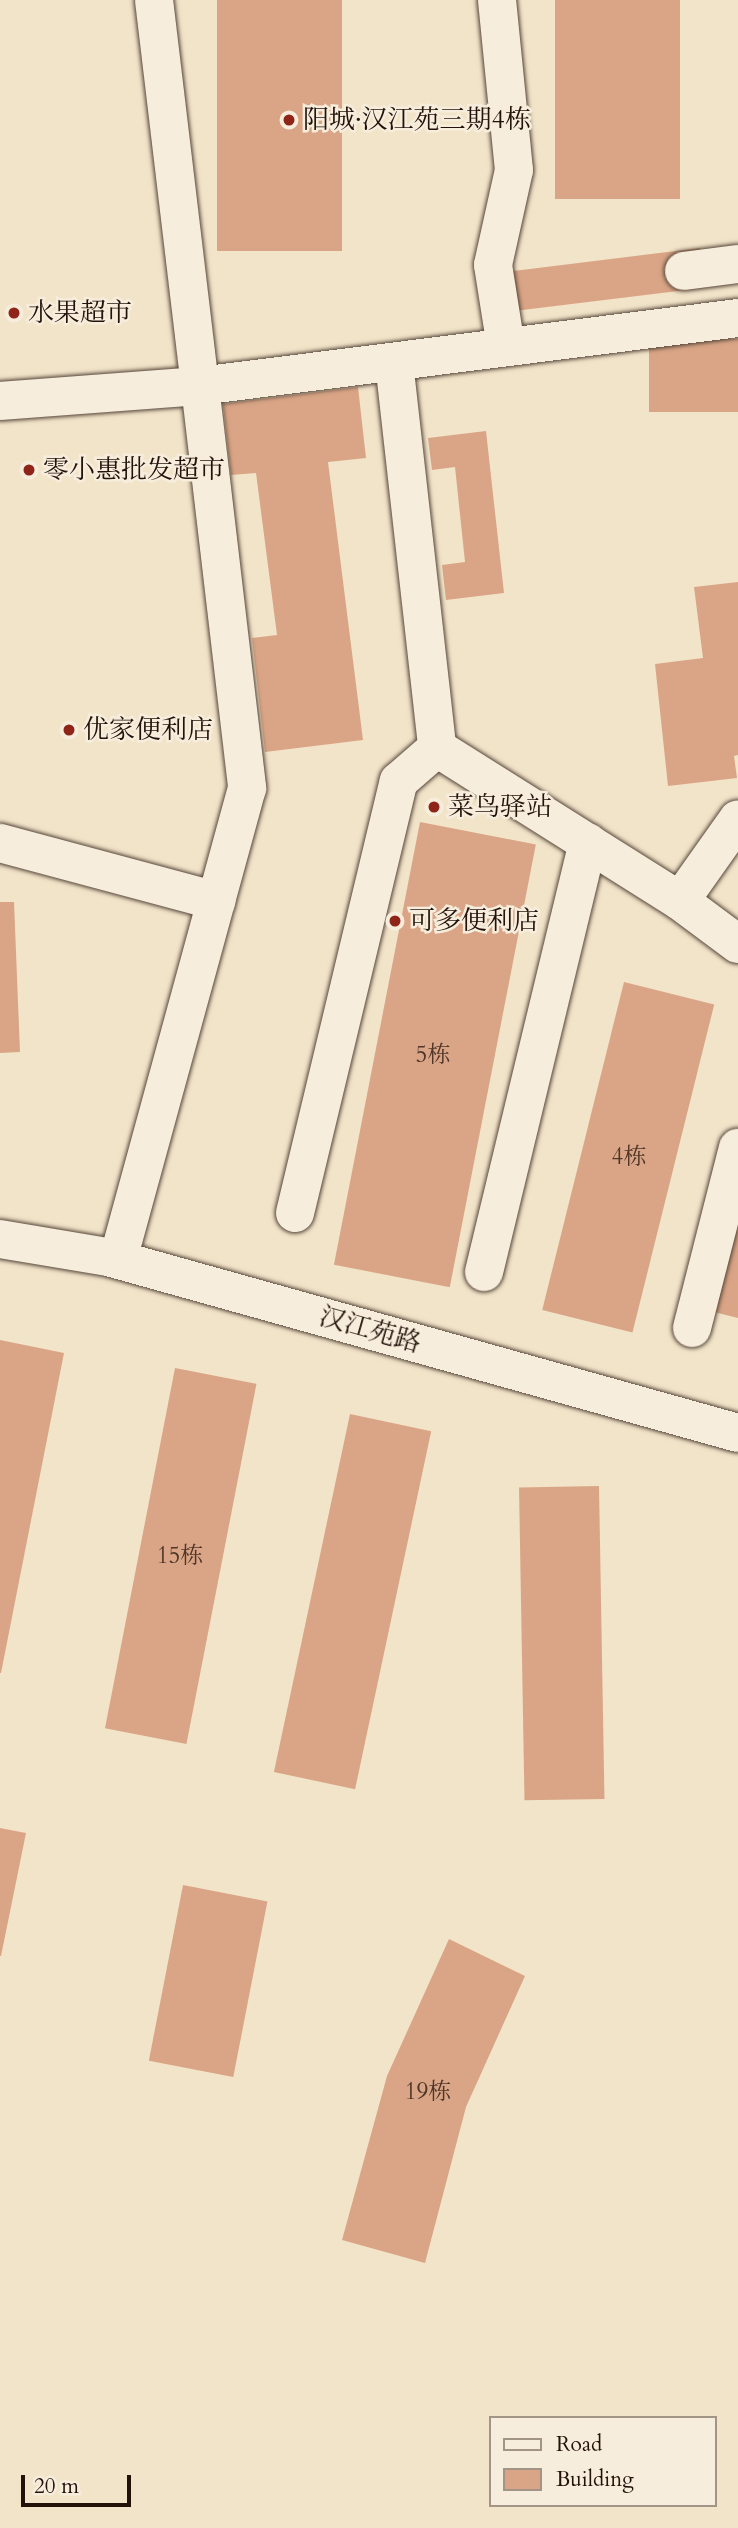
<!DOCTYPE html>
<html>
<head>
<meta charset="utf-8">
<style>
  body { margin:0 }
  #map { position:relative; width:738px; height:2528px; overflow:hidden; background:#f2e4c9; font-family:Cardo,"Noto Serif SC",serif }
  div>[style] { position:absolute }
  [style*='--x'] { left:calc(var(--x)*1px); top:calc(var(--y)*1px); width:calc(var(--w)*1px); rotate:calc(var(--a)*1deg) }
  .building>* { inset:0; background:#daa586; transform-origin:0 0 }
  .roads { filter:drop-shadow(0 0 2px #56463a) drop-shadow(0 0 2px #56463a) }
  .minor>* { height:38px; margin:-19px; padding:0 19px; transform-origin:19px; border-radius:19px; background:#f7eddc }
  .dots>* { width:19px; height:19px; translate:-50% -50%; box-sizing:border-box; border:4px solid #f7eddc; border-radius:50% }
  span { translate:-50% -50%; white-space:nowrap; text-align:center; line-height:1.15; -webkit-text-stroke:5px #f7eddc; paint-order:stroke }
  .number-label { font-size:23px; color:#503729 }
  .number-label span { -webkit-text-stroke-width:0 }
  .poi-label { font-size:26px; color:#22120a }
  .left { translate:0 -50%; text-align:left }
  .street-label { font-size:26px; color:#22120a }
  .legend { position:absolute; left:489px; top:2416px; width:228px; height:91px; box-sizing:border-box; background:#f7eddc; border:2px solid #a29588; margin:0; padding:9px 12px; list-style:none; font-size:21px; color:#22120a }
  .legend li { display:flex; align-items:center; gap:14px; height:35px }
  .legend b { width:35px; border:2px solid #a29588 }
  .scale { position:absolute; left:21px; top:2475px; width:110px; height:32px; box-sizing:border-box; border:4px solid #22120a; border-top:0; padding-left:9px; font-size:21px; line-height:24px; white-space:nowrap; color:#22120a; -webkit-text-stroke:5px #f7eddc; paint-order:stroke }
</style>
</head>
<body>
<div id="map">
  <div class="building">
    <i style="left:217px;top:0;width:125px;height:251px"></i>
    <i style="left:555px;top:0;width:125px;height:199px"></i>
    <i style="left:700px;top:248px;width:40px;height:190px;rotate:83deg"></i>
    <i style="left:738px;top:339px;width:73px;height:89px;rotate:90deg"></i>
    <i style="clip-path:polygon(358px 387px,366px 458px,328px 462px,363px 740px,265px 752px,252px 638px,277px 635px,256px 473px,231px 475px,223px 404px)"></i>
    <i style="clip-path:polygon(486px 431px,504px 593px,446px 600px,442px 565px,465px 562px,455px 467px,432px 470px,428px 438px)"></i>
    <i style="clip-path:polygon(738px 582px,738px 755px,734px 756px,737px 778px,668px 786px,655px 664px,703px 658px,694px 587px)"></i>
    <i style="left:420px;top:822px;width:118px;height:451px;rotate:11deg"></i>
    <i style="clip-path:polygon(0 902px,14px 902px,20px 1052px,0 1053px)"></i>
    <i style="left:624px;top:982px;width:93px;height:338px;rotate:14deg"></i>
    <i style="clip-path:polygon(736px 1230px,738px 1230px,738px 1318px,714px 1312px)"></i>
    <i style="clip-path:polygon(0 1340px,64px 1353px,1px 1673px,0 1673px)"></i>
    <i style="left:175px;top:1368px;width:83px;height:367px;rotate:11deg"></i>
    <i style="left:350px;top:1414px;width:83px;height:366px;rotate:12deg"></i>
    <i style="left:599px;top:1486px;width:313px;height:80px;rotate:89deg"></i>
    <i style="clip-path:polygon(0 1828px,26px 1833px,1px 1956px,0 1956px)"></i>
    <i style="left:183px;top:1885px;width:86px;height:179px;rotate:11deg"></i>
    <i style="clip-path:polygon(449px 1939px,525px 1976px,466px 2107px,425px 2263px,342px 2240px,387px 2076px)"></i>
  </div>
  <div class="roads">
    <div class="minor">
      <i style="--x:154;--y:0;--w:389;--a:83.2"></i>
      <i style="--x:200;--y:386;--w:542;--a:-7.2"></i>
      <i style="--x:497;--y:0;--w:171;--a:84.3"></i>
      <i style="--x:514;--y:170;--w:97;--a:102.5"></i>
      <i style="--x:493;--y:265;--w:83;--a:81"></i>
      <i style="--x:684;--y:271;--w:54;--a:-7.4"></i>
      <i style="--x:394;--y:362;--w:388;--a:83.6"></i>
      <i style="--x:437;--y:748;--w:287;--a:32.2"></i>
      <i style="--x:680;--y:901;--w:100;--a:-54.7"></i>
      <i style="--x:0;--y:401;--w:201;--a:-4.3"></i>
      <i style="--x:200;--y:386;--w:405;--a:83.3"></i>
      <i style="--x:247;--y:788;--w:473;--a:105.3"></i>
      <i style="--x:0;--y:843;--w:224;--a:15"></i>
      <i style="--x:680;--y:901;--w:72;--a:36.6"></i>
      <i style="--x:295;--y:1213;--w:444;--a:-76.5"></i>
      <i style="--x:399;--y:781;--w:50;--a:-41"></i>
      <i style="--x:0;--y:1239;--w:109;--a:9.5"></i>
      <i style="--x:108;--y:1257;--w:654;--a:15.61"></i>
      <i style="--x:484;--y:1272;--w:442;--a:-76.4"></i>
      <i style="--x:692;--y:1328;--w:186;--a:-75.7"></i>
    </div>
  </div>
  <div class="dots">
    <i style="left:289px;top:120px;background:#8f2418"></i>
    <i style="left:14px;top:313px;background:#8f2418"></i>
    <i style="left:29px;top:470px;background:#8f2418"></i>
    <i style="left:69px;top:730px;background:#8f2418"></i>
    <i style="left:434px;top:807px;background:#8f2418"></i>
    <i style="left:395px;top:921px;background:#8f2418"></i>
  </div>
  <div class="number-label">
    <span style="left:433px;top:1055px">5栋</span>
    <span style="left:629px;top:1157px">4栋</span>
    <span style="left:180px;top:1556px">15栋</span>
    <span style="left:428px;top:2092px">19栋</span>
  </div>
  <div class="poi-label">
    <span class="left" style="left:303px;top:120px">阳城·汉江苑三期4栋</span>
    <span class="left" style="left:28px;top:313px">水果超市</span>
    <span class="left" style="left:43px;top:470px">零小惠批发超市</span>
    <span class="left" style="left:83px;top:730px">优家便利店</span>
    <span class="left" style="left:448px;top:807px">菜鸟驿站</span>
    <span class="left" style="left:409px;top:921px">可多便利店</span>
  </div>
  <div class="street-label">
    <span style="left:370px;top:1330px;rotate:16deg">汉江苑路</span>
  </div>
  <ul class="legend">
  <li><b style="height:9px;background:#f7eddc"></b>Road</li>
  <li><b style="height:19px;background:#daa586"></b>Building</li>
  </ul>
  <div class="scale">20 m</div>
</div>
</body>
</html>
